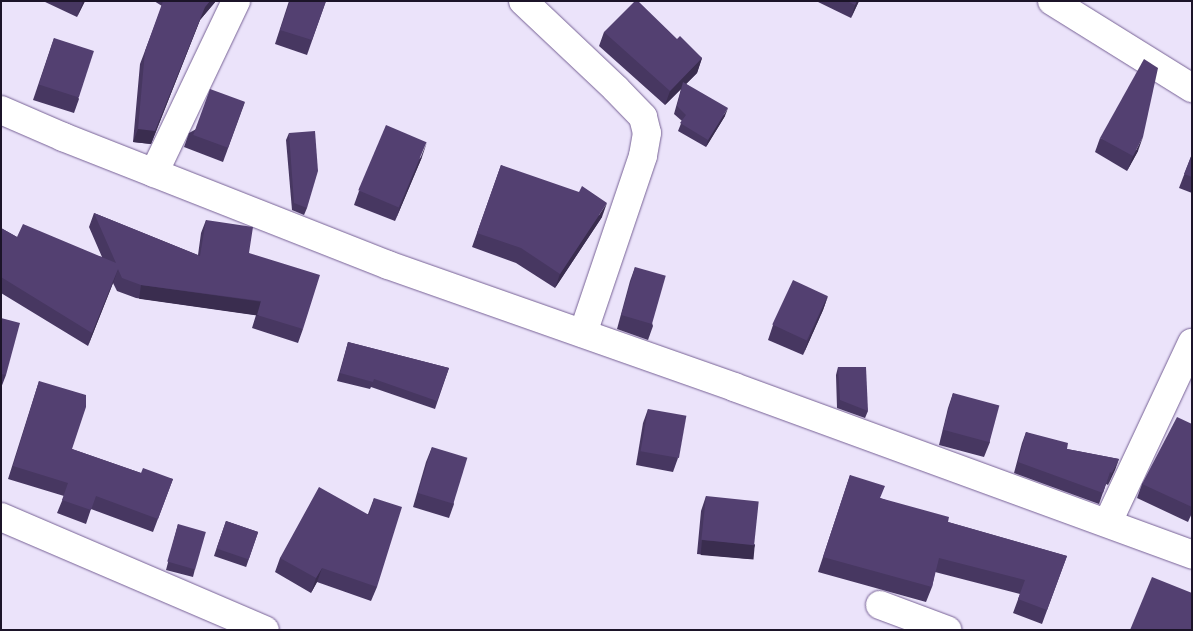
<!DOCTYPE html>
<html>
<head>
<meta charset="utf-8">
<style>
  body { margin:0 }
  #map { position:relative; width:1193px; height:631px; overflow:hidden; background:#ebe3fa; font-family:"Public Sans",sans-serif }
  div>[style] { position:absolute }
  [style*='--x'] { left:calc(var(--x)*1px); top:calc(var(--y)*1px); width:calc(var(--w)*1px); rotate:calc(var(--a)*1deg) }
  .roads { filter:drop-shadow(0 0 1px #766195) drop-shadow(0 0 1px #766195) }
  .street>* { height:28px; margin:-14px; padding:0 14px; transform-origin:14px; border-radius:14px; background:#fff }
  .wall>* { inset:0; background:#473761; transform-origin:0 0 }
  .shaded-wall>* { inset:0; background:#3a2d4f; transform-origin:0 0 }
  .building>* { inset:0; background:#534071; transform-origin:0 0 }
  span { translate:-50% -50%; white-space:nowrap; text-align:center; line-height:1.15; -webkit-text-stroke:5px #fff; paint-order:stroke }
  .frame { position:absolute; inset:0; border:2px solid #1c1429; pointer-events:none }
</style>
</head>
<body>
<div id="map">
  <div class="roads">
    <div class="street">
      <i style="--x:523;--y:1;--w:128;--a:43.4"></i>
      <i style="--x:616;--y:89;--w:39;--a:46"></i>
      <i style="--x:643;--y:117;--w:16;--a:76"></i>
      <i style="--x:647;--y:133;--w:23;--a:100"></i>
      <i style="--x:643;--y:156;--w:187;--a:108.7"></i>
      <i style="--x:1052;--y:1;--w:165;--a:31.9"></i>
      <i style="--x:1;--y:110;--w:68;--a:23.5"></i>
      <i style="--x:63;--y:137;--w:349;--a:21.5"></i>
      <i style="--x:388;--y:265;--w:367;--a:19.4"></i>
      <i style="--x:734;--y:387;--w:488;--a:20.1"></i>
      <i style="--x:154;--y:173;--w:191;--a:-64.5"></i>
      <i style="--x:1;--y:517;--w:287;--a:23.2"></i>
      <i style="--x:1108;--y:522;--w:198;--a:-64.9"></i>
      <i style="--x:880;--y:605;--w:72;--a:20.5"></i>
    </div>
  </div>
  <div class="wall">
    <i style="clip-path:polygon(43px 1px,85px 1px,77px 17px)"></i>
    <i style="clip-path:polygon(154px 1px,216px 1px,200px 20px,151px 144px,133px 142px,140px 64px,162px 6px)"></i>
    <i style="clip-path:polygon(289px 1px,326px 1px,307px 55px,275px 44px)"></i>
    <i style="clip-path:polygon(816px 1px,859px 1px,851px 18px)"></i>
    <i style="clip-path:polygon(604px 32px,677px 39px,702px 58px,697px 73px,686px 84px,725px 116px,706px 147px,678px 131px,682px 121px,674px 114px,681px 89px,665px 105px,599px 46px)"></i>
    <i style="clip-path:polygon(54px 38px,79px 99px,74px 113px,33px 100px)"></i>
    <i style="clip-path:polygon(245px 102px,223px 162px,184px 147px,189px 133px)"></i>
    <i style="clip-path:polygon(289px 133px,307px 208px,304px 215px,292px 210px,286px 140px)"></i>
    <i style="clip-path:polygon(1100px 138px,1138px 151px,1127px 171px,1095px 152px)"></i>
    <i style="clip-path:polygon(1192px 154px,1192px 193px,1179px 188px)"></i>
    <i style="clip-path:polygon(422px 157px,395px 221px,354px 205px,359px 191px)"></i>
    <i style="clip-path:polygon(501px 165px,602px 217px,555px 288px,516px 263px,472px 247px)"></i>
    <i style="clip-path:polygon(94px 213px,198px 255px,201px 233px,206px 220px,249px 253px,303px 329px,298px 343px,252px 328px,256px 315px,136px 298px,117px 291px,113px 283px,88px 346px,1px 293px,1px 228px,17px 237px,102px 257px,89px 227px)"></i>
    <i style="clip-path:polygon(635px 267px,653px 326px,648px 340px,617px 329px,630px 281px)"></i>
    <i style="clip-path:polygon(828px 296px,823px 310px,803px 355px,768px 340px,773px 325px)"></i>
    <i style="clip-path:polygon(1px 318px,6px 375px,1px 388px)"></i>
    <i style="clip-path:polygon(348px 342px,449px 368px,435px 409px,371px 387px,370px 389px,337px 381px)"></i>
    <i style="clip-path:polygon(838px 367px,868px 411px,865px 418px,837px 408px,836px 375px)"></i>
    <i style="clip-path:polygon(39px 381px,72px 449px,141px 473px,173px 479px,153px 532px,91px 509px,86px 524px,57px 513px,64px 496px,8px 479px)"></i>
    <i style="clip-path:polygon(953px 393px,990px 442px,984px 457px,939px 445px,948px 408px)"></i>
    <i style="clip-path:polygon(648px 409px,678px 458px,673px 472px,636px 465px,643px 423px)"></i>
    <i style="clip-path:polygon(1192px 424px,1192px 513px,1188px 522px,1137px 498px,1142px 484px)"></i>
    <i style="clip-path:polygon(1026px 432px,1067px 449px,1119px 459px,1108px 485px,1106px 484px,1099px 504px,1014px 473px,1022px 443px)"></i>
    <i style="clip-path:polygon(432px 447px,454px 504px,449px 518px,413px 507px,426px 462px)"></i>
    <i style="clip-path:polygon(850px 475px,880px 498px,948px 522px,1067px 556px,1042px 624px,1013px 613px,1020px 594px,935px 572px,932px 587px,926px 602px,818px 572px)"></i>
    <i style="clip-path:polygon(706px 496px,755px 545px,750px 559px,697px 554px,701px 511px)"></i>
    <i style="clip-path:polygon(374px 498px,377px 587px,371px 601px,317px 582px,311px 593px,275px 572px,280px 558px,368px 514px)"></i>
    <i style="left:226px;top:521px;width:34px;height:37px;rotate:19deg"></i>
    <i style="clip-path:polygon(178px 524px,195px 569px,193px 577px,166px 570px,176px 532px)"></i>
  </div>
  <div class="shaded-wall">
    <i style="clip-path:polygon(83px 1px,85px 1px,77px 17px)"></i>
    <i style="clip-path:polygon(210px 1px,216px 1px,200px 20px,151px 144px,133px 142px,138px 129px,205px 7px)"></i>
    <i style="clip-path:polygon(857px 1px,859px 1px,851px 18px,855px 5px)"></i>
    <i style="clip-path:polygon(702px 58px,697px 73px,682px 88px,683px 82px,681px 89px,665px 105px,670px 91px)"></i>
    <i style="clip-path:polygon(728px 108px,725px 116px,706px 147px,708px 140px)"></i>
    <i style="clip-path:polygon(1143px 137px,1138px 151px,1127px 171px,1133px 156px)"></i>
    <i style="clip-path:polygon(427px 142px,422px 157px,395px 221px,400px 207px)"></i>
    <i style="clip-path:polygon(607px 203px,602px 217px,555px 288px,560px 274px)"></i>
    <i style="clip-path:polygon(118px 269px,113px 283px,88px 346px,92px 333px)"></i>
    <i style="left:141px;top:285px;width:121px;height:14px;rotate:8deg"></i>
    <i style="clip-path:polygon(828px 296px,823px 310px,803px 355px,808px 341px)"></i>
    <i style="clip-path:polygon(1119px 459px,1115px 470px,1108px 485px,1112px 473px)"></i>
    <i style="left:702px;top:540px;width:53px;height:15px;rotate:5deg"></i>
    <i style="clip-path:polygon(322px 568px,317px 582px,311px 593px,316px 578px)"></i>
  </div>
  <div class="building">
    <i style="clip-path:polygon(163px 1px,210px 1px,205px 7px,155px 131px,138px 129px,145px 51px)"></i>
    <i style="clip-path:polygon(290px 1px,326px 1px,312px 40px,280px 30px)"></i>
    <i style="clip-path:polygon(635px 1px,638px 1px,677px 39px,680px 36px,702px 58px,670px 91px,604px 32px)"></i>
    <i style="clip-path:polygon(847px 1px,857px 1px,855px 5px)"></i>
    <i style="left:54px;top:38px;width:42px;height:49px;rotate:18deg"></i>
    <i style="clip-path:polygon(1144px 59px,1158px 68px,1143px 137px,1133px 156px,1100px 138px)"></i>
    <i style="clip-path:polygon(683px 82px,728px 108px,708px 140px,680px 123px,686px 115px,677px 106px)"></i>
    <i style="left:210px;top:89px;width:37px;height:49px;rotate:20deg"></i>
    <i style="left:386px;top:125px;width:44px;height:71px;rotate:23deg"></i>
    <i style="clip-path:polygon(315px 131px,318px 171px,307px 208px,294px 203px,289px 133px)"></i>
    <i style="clip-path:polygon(1192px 154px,1192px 177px,1184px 174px)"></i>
    <i style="clip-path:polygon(501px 165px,579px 192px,582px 186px,607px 203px,560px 274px,521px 248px,477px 233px)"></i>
    <i style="clip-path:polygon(94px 213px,200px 256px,206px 220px,253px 227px,249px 253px,320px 275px,303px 329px,257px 315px,261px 301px,141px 285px,122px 278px,118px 269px,92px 333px,1px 277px,1px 228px,17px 237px,23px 224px,116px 263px)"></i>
    <i style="left:635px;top:267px;width:32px;height:50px;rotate:16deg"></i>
    <i style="left:793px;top:280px;width:38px;height:49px;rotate:25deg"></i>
    <i style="clip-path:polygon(1px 318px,20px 323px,6px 375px,1px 374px)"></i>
    <i style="clip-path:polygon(348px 342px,449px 368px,437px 401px,374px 379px,373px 382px,340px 373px)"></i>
    <i style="clip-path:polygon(838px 367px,866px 367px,868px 411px,840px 400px)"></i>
    <i style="clip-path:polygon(39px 381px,86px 395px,86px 407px,72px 449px,141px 473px,143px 468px,173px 479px,158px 519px,96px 496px,91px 510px,62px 500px,68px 483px,13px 466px)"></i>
    <i style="left:953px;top:393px;width:48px;height:38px;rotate:15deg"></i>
    <i style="left:648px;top:409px;width:39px;height:43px;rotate:10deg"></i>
    <i style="clip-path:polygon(1177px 417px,1192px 424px,1192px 507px,1142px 484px)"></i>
    <i style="clip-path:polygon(1026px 432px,1068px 443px,1067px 449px,1119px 459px,1112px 473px,1110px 472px,1103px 493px,1018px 462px)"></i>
    <i style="left:432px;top:447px;width:37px;height:48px;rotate:17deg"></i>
    <i style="clip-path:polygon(850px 475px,885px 486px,880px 498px,949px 517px,948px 522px,1067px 556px,1047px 610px,1018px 599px,1025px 580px,939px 558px,932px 587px,823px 557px)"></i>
    <i style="clip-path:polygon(319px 487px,369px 515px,374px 498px,402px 507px,377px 587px,322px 568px,316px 578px,280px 558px)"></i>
    <i style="left:706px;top:496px;width:53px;height:44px;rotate:6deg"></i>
    <i style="left:226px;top:521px;width:34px;height:29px;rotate:19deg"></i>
    <i style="left:178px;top:524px;width:29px;height:39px;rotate:16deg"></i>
    <i style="clip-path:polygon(1152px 577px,1192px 593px,1192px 630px,1130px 630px)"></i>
  </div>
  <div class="frame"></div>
</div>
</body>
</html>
